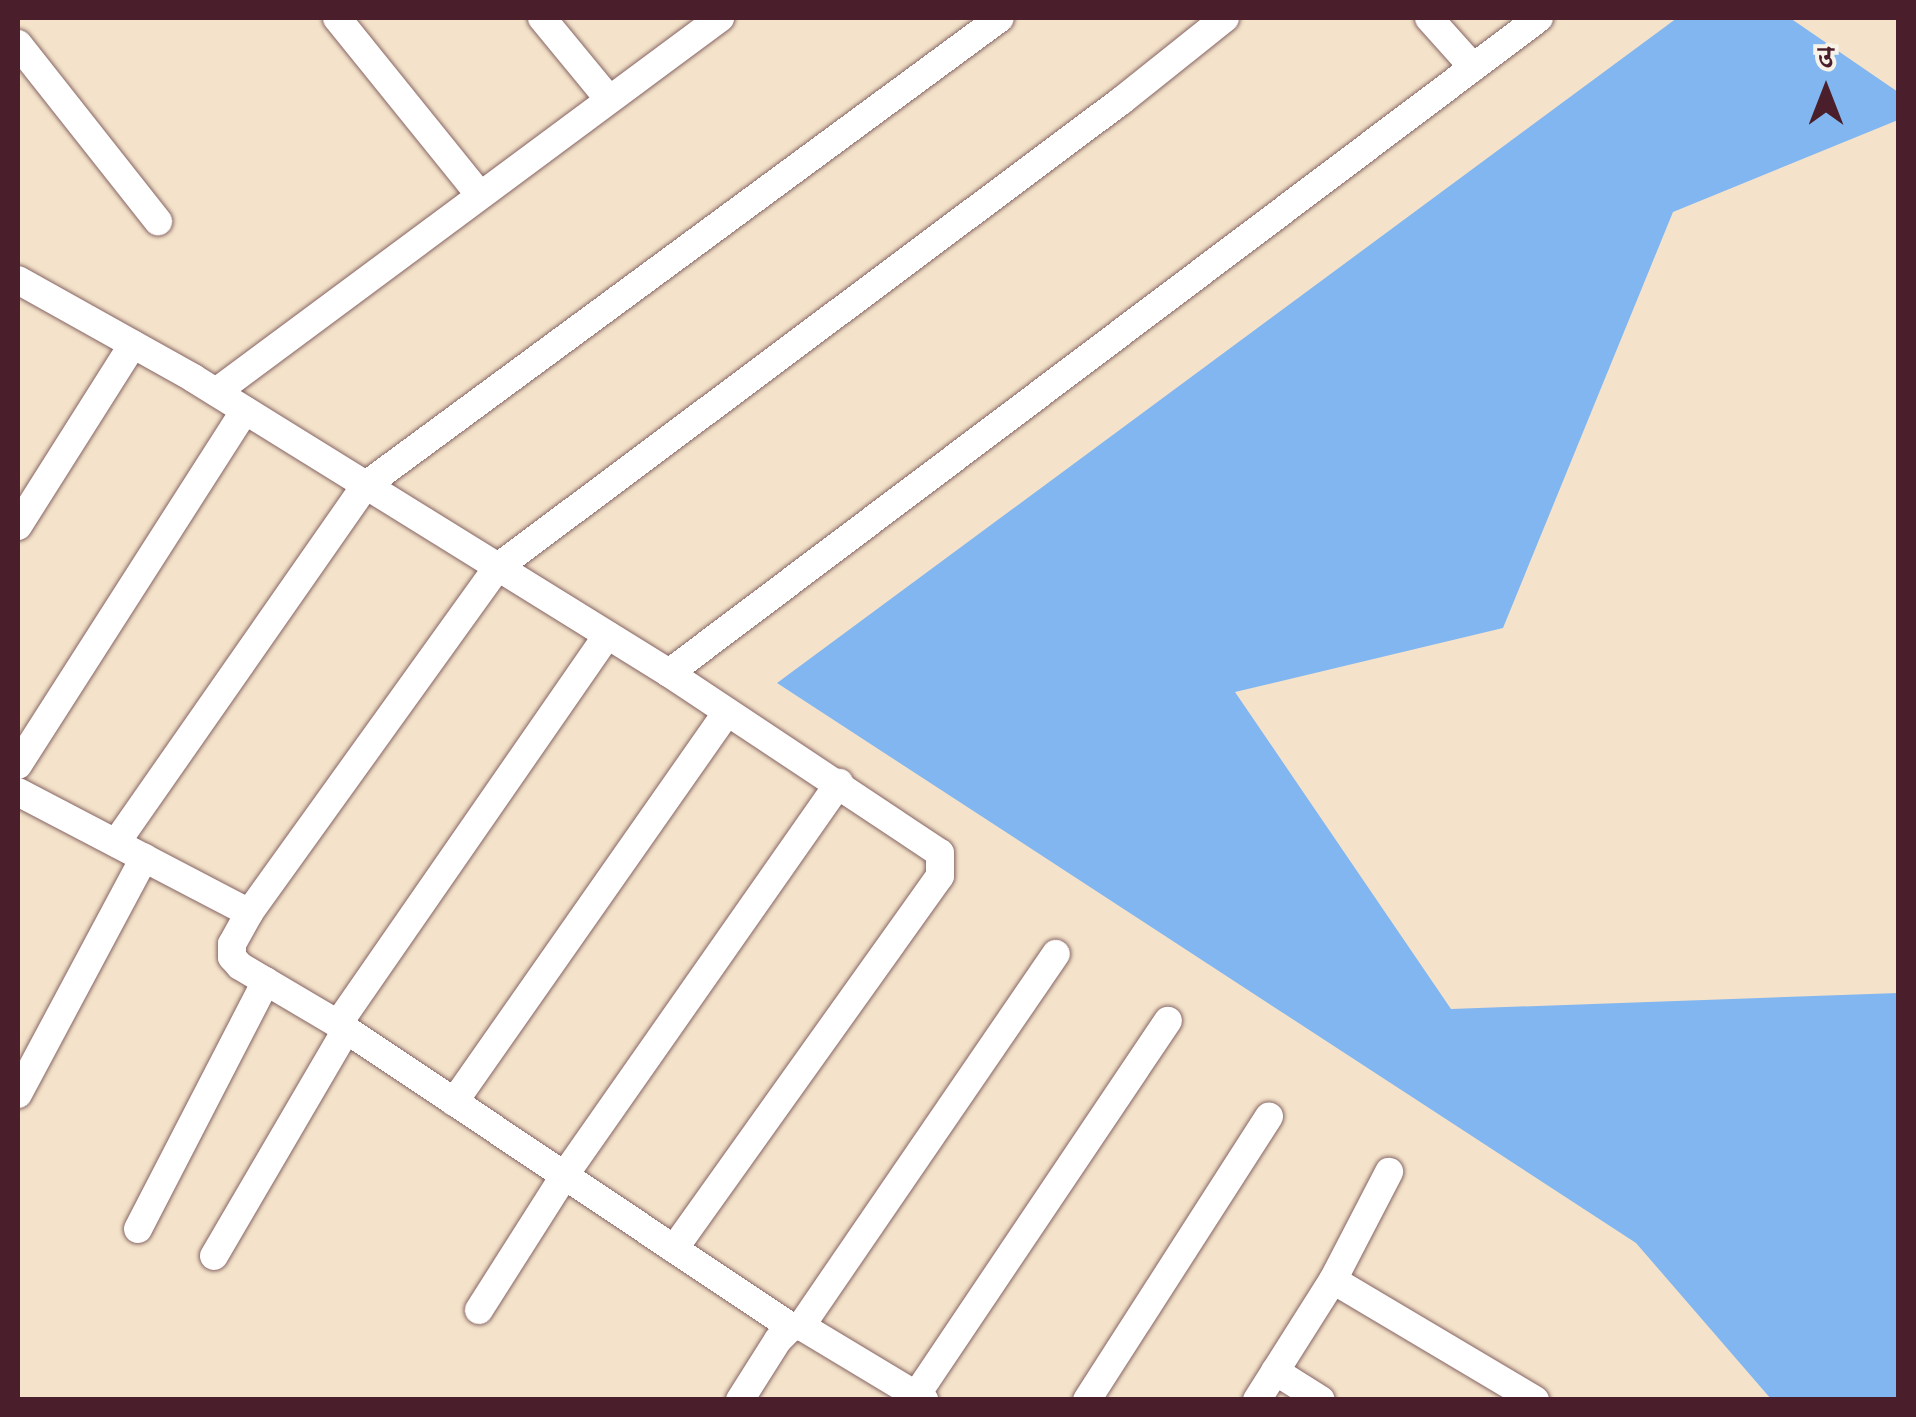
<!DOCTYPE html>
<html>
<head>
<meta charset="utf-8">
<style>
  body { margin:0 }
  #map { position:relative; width:1916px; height:1417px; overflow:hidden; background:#f4e3ca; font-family:Dekko,"Playpen Sans Deva",sans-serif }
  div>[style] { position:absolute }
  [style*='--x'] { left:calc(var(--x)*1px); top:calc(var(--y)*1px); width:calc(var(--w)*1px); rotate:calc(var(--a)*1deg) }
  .water>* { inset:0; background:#82b6f0 }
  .roads { filter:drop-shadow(0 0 2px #866463) drop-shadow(0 0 2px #866463) }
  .minor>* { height:28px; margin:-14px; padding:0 14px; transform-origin:14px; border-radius:14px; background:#fff }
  span { translate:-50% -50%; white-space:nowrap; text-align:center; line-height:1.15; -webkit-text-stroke:8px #f7f3e8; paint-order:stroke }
  .frame { position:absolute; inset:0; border:20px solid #4a1f2b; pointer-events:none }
  .north { position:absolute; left:1776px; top:40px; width:100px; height:100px; -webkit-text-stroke:8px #f7f3e8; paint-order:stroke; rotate:0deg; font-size:28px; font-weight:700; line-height:40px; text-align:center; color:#4a1f2b }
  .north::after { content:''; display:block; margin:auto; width:35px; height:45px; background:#4a1f2b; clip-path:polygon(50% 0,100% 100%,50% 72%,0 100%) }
</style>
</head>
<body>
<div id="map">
  <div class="water">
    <i style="clip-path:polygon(1677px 18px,1790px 18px,1898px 92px,1898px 120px,1673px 212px,1503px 628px,1235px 692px,1451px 1009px,1898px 993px,1898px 1399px,1771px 1399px,1636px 1243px,777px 683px)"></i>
  </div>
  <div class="roads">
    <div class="minor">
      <i style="--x:337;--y:18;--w:226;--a:51.1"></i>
      <i style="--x:542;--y:18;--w:104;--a:50.5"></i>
      <i style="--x:1429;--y:18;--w:66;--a:48.1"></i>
      <i style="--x:18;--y:44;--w:226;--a:51.7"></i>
      <i style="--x:18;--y:280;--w:201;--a:29.2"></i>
      <i style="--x:193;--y:378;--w:560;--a:31.79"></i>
      <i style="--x:669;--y:673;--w:325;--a:33.6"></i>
      <i style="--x:940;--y:853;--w:23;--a:90"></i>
      <i style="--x:940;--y:876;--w:458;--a:125.5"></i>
      <i style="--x:216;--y:392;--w:628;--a:-36.58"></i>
      <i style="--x:18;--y:526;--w:215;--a:-57.7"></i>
      <i style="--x:669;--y:673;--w:1089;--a:-36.98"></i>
      <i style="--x:18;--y:765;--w:421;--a:-57.4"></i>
      <i style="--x:18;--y:792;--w:261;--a:27.6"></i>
      <i style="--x:116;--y:843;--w:437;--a:-55.1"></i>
      <i style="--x:366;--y:485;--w:787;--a:-36.38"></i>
      <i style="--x:338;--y:1024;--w:473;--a:-55.3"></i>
      <i style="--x:18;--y:1094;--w:268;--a:-61.9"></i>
      <i style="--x:454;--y:1102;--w:475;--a:-55"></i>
      <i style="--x:138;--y:1229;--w:279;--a:-62.7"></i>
      <i style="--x:214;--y:1256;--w:262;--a:-59.7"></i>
      <i style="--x:1333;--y:1280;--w:235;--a:30.7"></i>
      <i style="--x:479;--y:1310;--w:159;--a:-57.6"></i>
      <i style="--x:564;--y:1176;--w:480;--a:-55"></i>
      <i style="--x:801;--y:1326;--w:451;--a:-55.6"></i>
      <i style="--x:791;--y:1327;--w:545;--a:-146.22"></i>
      <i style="--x:338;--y:1024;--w:114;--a:-149.4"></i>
      <i style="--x:240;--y:966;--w:12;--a:-132"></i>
      <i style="--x:232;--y:957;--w:13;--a:-90"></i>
      <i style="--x:232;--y:944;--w:35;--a:-61"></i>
      <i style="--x:249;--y:913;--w:426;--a:-54.3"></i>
      <i style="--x:498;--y:567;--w:778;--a:-36.8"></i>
      <i style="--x:1121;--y:101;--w:133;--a:-38.6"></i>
      <i style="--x:1275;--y:1371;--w:54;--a:32.2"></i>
      <i style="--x:740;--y:1400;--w:71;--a:-57.7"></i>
      <i style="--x:778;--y:1340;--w:18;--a:-45"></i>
      <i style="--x:791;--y:1327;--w:10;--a:-6"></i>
      <i style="--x:801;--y:1326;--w:144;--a:31"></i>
      <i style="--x:913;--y:1400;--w:457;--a:-56.1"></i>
      <i style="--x:1087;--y:1400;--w:337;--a:-57.3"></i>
      <i style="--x:1257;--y:1400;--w:142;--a:-57.7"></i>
      <i style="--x:1333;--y:1280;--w:122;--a:-62.6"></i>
    </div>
  </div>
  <div class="frame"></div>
  <div class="north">उ</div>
</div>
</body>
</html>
